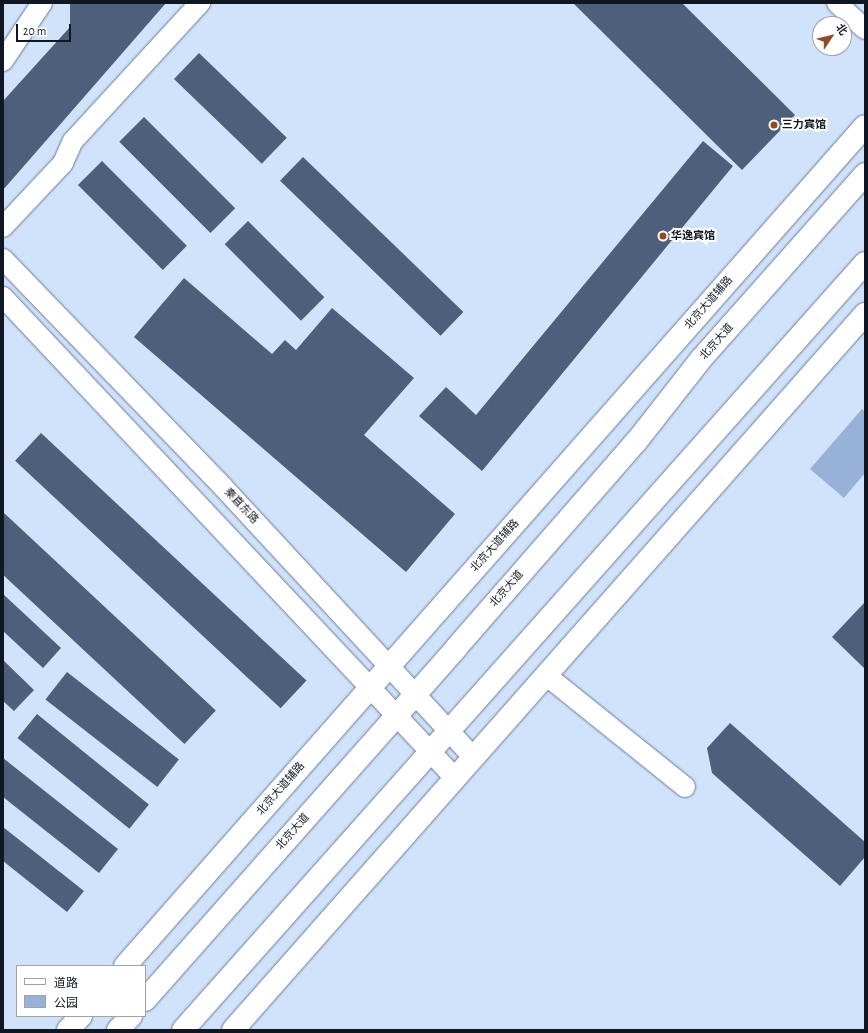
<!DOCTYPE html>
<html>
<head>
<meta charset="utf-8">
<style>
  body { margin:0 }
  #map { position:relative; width:868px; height:1033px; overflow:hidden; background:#d1e2fb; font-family:"Alegreya Sans","Noto Sans SC",sans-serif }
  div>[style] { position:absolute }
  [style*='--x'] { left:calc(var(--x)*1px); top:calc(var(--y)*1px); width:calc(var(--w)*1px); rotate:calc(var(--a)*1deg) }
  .green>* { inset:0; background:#97b1d8 }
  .building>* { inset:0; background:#4d5f7a; transform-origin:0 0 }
  .roads { filter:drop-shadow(0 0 1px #697c98) drop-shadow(0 0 1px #697c98) }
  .minor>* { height:20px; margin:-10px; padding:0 10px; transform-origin:10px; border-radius:10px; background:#fff }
  .major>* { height:22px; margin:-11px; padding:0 11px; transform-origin:11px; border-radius:11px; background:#fff }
  .dots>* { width:11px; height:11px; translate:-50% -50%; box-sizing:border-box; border:2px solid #fff; border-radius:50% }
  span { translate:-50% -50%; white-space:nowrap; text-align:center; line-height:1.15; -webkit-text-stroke:4px #fff; paint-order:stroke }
  .poi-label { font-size:11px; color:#101722; font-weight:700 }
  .left { translate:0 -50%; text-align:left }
  .street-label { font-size:11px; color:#101722 }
  .frame { position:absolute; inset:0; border:4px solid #101722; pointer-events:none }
  .legend { position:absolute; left:16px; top:965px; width:130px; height:52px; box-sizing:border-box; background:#fff; border:1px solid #9fa2a7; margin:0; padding:5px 7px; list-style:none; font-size:12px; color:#101722 }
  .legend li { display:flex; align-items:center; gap:8px; height:20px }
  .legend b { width:20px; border:1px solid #9fa2a7 }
  .north { position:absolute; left:812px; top:16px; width:40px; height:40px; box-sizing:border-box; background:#fff; border:1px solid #9fa2a7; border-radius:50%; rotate:55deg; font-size:11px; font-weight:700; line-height:16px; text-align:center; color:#101722 }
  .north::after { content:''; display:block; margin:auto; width:14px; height:18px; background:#914926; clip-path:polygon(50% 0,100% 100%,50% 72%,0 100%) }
  .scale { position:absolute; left:16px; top:24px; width:55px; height:18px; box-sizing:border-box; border:2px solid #101722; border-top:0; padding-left:5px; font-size:12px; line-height:14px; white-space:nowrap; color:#101722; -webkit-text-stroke:3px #fff; paint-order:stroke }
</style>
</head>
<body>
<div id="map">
  <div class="green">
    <i style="clip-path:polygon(862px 409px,865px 412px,865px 473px,844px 498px,810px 469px)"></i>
  </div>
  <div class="building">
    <i style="clip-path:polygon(70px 3px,166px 3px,3px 190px,3px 101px,70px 27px)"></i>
    <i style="clip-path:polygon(573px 3px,682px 3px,795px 115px,742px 170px)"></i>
    <i style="left:199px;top:53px;width:122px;height:36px;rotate:44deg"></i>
    <i style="left:144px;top:117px;width:129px;height:35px;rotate:45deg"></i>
    <i style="clip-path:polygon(703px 141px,733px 166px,482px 471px,419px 416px,446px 387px,476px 415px)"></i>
    <i style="left:303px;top:157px;width:223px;height:33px;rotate:44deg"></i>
    <i style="left:102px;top:161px;width:120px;height:34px;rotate:45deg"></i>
    <i style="left:248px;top:221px;width:108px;height:33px;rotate:45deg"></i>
    <i style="clip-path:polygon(184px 278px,272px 354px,285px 340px,296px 350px,332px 308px,414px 378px,364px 435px,455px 514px,406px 572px,134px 337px)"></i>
    <i style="left:41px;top:433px;width:363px;height:38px;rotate:43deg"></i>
    <i style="left:3px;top:512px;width:291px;height:46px;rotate:43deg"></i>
    <i style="clip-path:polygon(3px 594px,61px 648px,43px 668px,3px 631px)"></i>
    <i style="clip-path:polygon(865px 602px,865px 669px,832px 637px)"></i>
    <i style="clip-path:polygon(3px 660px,34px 690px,14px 711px,3px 701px)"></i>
    <i style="left:67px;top:672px;width:142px;height:35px;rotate:38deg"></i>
    <i style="left:37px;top:714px;width:144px;height:31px;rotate:39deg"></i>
    <i style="clip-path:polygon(730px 723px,865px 842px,865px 857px,840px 886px,712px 773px,707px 748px)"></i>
    <i style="clip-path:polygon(3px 758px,118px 849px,99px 873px,3px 797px)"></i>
    <i style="clip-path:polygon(3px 827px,84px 891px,67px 912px,3px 861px)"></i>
  </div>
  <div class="roads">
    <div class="minor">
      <i style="--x:837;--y:3;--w:38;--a:43"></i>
      <i style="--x:3;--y:61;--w:70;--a:-56.1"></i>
      <i style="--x:3;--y:227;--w:88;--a:-46.8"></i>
      <i style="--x:63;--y:163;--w:24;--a:-66"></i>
      <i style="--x:73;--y:141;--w:188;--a:-47.4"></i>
      <i style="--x:3;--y:259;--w:317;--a:46"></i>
      <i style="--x:223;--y:487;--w:369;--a:47.2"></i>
      <i style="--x:3;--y:297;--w:661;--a:46.78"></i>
      <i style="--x:547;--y:676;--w:177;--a:38.8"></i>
    </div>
    <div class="major">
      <i style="--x:125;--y:966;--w:1119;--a:-48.62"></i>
      <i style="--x:145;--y:1000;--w:470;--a:-48.5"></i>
      <i style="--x:456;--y:648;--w:274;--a:-48.9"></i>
      <i style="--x:636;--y:442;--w:105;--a:-51.9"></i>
      <i style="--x:701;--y:359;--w:247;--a:-48.4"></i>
      <i style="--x:68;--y:1030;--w:19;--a:-47"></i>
      <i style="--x:118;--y:1030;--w:19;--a:-47"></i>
      <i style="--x:183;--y:1030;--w:1026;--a:-48.36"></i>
      <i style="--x:233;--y:1030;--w:955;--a:-48.57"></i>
    </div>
  </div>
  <div class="dots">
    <i style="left:774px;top:125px;background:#914926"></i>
    <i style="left:663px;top:236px;background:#914926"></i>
  </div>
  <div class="poi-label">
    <span class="left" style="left:782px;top:125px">三力宾馆</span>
    <span class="left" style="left:671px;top:236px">华逸宾馆</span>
  </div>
  <div class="street-label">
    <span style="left:709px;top:303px;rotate:-49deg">北京大道辅路</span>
    <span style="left:717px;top:342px;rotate:-49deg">北京大道</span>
    <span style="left:241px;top:506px;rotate:47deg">秦直东路</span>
    <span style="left:495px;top:546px;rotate:-48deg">北京大道辅路</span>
    <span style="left:507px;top:589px;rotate:-49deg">北京大道</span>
    <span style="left:281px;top:789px;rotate:-49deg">北京大道辅路</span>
    <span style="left:293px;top:832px;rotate:-49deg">北京大道</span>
  </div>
  <div class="frame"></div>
  <ul class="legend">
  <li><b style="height:5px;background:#fff"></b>道路</li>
  <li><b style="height:11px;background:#97b1d8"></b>公园</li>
  </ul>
  <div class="north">北</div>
  <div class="scale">20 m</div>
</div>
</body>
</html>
